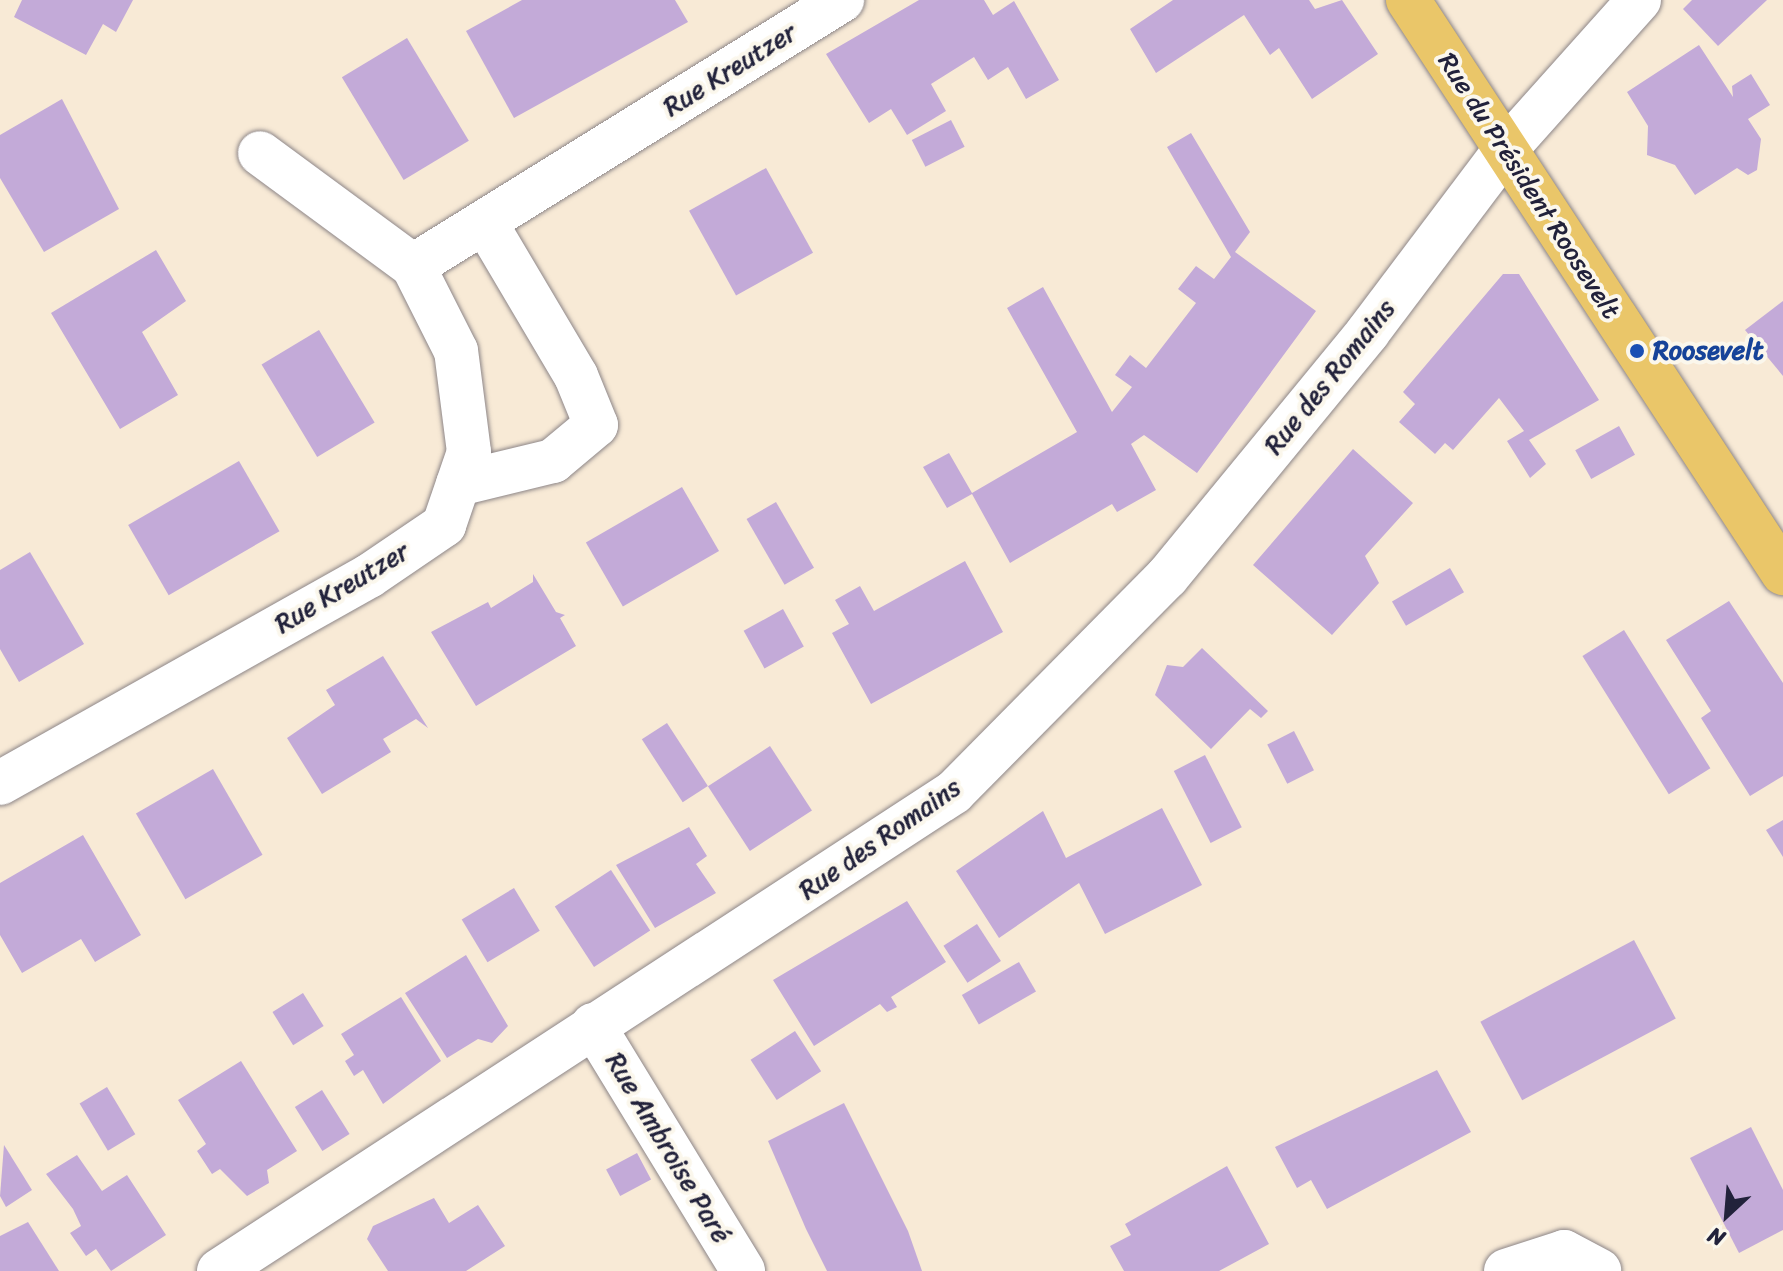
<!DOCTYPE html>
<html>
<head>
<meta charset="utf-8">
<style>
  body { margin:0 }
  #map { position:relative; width:1783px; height:1271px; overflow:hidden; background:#f8ead6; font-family:Sriracha,sans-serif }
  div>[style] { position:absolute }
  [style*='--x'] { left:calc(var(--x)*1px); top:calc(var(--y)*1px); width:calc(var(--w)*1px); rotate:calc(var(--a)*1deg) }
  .building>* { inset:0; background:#c3aad8; transform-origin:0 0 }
  .roads { filter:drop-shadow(0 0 2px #8d8688) drop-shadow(0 0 2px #8d8688) }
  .minor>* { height:44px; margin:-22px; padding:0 22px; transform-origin:22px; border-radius:22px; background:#fff }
  .major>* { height:44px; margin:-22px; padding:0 22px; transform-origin:22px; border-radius:22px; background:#eac669 }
  .dots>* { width:22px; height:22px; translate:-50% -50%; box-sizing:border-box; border:4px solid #fbf7ec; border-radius:50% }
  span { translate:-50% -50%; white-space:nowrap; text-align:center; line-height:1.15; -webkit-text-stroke:8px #fbf7ec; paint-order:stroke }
  .street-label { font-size:26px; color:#22223b }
  .transit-label { font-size:26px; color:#164399; font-weight:700 }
  .left { translate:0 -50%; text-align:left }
  .north { position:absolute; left:1687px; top:1175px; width:80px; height:80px; -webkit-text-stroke:6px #fbf7ec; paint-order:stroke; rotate:206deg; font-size:22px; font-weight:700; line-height:32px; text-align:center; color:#22223b }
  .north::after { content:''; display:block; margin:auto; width:28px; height:36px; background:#22223b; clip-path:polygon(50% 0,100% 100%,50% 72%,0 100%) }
</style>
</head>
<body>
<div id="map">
  <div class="building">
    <i style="clip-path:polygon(22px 0,133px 0,116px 32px,103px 24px,86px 55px,14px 17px)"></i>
    <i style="clip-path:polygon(522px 0,675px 0,688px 22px,514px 118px,466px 31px)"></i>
    <i style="clip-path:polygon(919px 0,984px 0,993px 15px,1014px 1px,1059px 80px,1026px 99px,1008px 67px,988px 80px,974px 57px,931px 84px,946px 111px,907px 135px,891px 109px,869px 123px,826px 54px)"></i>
    <i style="clip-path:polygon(1173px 0,1309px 0,1315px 9px,1342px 0,1378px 54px,1312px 99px,1279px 48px,1270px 55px,1244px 15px,1156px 73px,1130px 29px)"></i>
    <i style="clip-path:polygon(1692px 0,1767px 0,1718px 46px,1683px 9px)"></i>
    <i style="left:407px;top:38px;width:120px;height:76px;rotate:59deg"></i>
    <i style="clip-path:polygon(1699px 45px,1733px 97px,1732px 86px,1751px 74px,1770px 105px,1748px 119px,1761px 139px,1757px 170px,1748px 175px,1737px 168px,1695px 195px,1675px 165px,1647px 155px,1648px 126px,1627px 92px)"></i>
    <i style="clip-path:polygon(62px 99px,119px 209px,44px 252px,0 178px,0 135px)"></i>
    <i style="left:951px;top:120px;width:30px;height:44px;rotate:63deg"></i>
    <i style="clip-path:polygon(1191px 133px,1250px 232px,1235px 252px,1316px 311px,1197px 473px,1144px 435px,1131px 444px,1156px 490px,1117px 512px,1112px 504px,1010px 563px,972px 494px,947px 508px,923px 467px,949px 453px,972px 493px,1077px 432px,1007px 308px,1043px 287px,1112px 412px,1132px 387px,1115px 375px,1130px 355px,1146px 368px,1196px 303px,1178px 289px,1196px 266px,1214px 279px,1231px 257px,1167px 147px)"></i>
    <i style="left:766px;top:168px;width:97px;height:88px;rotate:61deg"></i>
    <i style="clip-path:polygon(156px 250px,186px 301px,142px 332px,178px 395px,120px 429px,51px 313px)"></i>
    <i style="clip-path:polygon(1503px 274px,1519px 274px,1599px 400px,1529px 440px,1546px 464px,1530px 478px,1507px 441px,1524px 431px,1499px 398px,1453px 450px,1445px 443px,1435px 454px,1399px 422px,1415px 404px,1403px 392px)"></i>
    <i style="clip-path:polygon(1783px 301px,1783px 376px,1745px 330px)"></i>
    <i style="left:319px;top:330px;width:108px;height:67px;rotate:59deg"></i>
    <i style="left:1619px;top:426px;width:33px;height:50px;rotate:61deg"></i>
    <i style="clip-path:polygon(1353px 449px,1413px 503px,1365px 556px,1379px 583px,1332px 635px,1253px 565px)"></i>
    <i style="left:239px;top:461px;width:81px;height:128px;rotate:60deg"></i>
    <i style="left:682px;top:487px;width:74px;height:111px;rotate:60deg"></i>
    <i style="left:776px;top:502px;width:76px;height:34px;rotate:60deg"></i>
    <i style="clip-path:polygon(30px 552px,84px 644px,19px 682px,0 649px,0 570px)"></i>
    <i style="clip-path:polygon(965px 561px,1003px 632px,871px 704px,832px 633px,849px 624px,835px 600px,860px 586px,874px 611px)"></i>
    <i style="left:1450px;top:568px;width:28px;height:67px;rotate:60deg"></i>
    <i style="clip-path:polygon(533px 574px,556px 612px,565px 615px,560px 618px,576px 646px,476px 706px,431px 632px,488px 602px,491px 608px,533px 582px)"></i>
    <i style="clip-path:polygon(1729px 601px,1783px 683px,1783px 776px,1750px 796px,1701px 718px,1711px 711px,1666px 640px)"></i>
    <i style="left:783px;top:609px;width:43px;height:45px;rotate:61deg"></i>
    <i style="left:1624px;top:630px;width:163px;height:49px;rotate:58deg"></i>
    <i style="clip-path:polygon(1202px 648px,1268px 711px,1261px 718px,1250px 709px,1211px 749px,1155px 695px,1167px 665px,1183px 667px)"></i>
    <i style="clip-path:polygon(383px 656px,428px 728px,416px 719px,383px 739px,391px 752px,322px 794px,287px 738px,335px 705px,326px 690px)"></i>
    <i style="left:667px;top:723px;width:75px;height:30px;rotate:57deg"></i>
    <i style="left:1294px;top:731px;width:44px;height:30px;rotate:63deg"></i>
    <i style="left:770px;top:746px;width:77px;height:74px;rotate:57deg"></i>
    <i style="left:1205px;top:755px;width:81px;height:35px;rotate:63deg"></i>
    <i style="left:213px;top:769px;width:99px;height:89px;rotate:60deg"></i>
    <i style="clip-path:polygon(1162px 808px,1202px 885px,1105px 934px,1079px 883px,999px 938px,956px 871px,1043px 811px,1066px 858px)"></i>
    <i style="clip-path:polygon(1783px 820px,1783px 857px,1766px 830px)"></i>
    <i style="clip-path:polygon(689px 827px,707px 856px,696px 864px,716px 893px,655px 928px,616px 865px)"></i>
    <i style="clip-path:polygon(83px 835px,141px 935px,95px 962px,81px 939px,22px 973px,0 935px,0 883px)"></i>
    <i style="left:611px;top:870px;width:72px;height:67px;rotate:57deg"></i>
    <i style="left:514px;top:888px;width:50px;height:61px;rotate:59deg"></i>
    <i style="clip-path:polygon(907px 901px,946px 962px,891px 997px,897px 1007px,887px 1012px,880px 1004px,814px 1046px,773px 980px)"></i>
    <i style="left:977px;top:924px;width:44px;height:40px;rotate:57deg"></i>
    <i style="left:1634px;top:940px;width:89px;height:174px;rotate:62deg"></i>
    <i style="clip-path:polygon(466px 955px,508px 1026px,492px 1043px,478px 1039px,447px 1058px,405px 993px)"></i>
    <i style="left:1019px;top:962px;width:34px;height:66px;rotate:60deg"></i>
    <i style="left:303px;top:993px;width:39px;height:36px;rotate:58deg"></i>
    <i style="clip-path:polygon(401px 997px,441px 1061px,383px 1104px,363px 1070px,354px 1076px,345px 1061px,354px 1055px,341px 1034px)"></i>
    <i style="left:795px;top:1031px;width:48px;height:53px;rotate:57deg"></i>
    <i style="clip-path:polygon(241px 1061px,297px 1151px,267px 1170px,269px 1183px,247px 1196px,220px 1169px,212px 1174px,197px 1151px,206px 1144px,178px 1100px)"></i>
    <i style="clip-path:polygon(1437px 1070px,1471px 1132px,1327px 1209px,1311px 1180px,1297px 1188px,1275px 1147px)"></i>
    <i style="left:107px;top:1087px;width:55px;height:32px;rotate:59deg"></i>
    <i style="left:322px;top:1090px;width:52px;height:32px;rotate:58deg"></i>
    <i style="clip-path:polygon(844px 1103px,908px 1231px,922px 1271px,827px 1271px,806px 1229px,768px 1141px)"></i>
    <i style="clip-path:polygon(1751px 1127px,1783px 1190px,1783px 1230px,1739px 1253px,1690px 1158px)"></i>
    <i style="clip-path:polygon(4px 1145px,32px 1190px,6px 1207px,0 1196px)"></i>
    <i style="left:637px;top:1153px;width:30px;height:35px;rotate:62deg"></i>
    <i style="clip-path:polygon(77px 1155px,102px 1191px,127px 1175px,166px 1235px,111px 1271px,96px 1249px,86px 1256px,70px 1233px,81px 1226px,73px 1209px,46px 1174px)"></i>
    <i style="clip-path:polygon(1227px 1166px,1269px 1244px,1219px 1271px,1124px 1271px,1110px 1246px,1131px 1235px,1125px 1224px)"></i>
    <i style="clip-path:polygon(434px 1198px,449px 1223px,478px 1205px,505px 1246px,466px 1271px,388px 1271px,367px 1239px,373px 1226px)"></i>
    <i style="clip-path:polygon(28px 1222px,59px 1271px,0 1271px,0 1236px)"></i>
  </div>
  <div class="roads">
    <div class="minor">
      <i style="--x:413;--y:266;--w:505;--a:-31.8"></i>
      <i style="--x:458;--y:484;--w:98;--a:-13.6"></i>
      <i style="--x:553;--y:461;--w:56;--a:-39.9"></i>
      <i style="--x:596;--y:425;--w:53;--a:-112.2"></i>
      <i style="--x:576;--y:376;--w:179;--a:-120.6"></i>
      <i style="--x:0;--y:783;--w:423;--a:-29.3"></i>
      <i style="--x:369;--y:576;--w:91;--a:-34.2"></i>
      <i style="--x:444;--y:525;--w:77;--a:-71.1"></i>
      <i style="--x:469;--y:452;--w:102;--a:-97.3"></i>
      <i style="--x:456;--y:351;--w:95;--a:-116.8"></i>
      <i style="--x:413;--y:266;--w:190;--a:-143.6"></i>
      <i style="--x:593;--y:1025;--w:288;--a:58.6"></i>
      <i style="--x:219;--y:1271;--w:877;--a:-33.09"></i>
      <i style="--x:954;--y:792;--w:303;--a:-45.3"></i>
      <i style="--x:1167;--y:577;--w:317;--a:-50.6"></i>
      <i style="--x:1368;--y:332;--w:228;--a:-53"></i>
      <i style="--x:1505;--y:150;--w:201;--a:-48.2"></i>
      <i style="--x:1506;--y:1271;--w:61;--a:-18.1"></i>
      <i style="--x:1564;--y:1252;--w:40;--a:28"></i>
    </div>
    <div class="major">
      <i style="--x:1408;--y:0;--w:685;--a:56.8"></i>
    </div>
  </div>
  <div class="dots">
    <i style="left:1637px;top:351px;background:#1a4fb4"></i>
  </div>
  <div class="street-label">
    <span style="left:730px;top:70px;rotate:-32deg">Rue Kreutzer</span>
    <span style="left:1529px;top:186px;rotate:57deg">Rue du Président Roosevelt</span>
    <span style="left:1330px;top:377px;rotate:-51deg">Rue des Romains</span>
    <span style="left:342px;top:588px;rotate:-31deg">Rue Kreutzer</span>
    <span style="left:880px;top:839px;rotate:-35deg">Rue des Romains</span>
    <span style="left:668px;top:1148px;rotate:59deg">Rue Ambroise Paré</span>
  </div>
  <div class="transit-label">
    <span class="left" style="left:1653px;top:351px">Roosevelt</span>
  </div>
  <div class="north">N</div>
</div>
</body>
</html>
